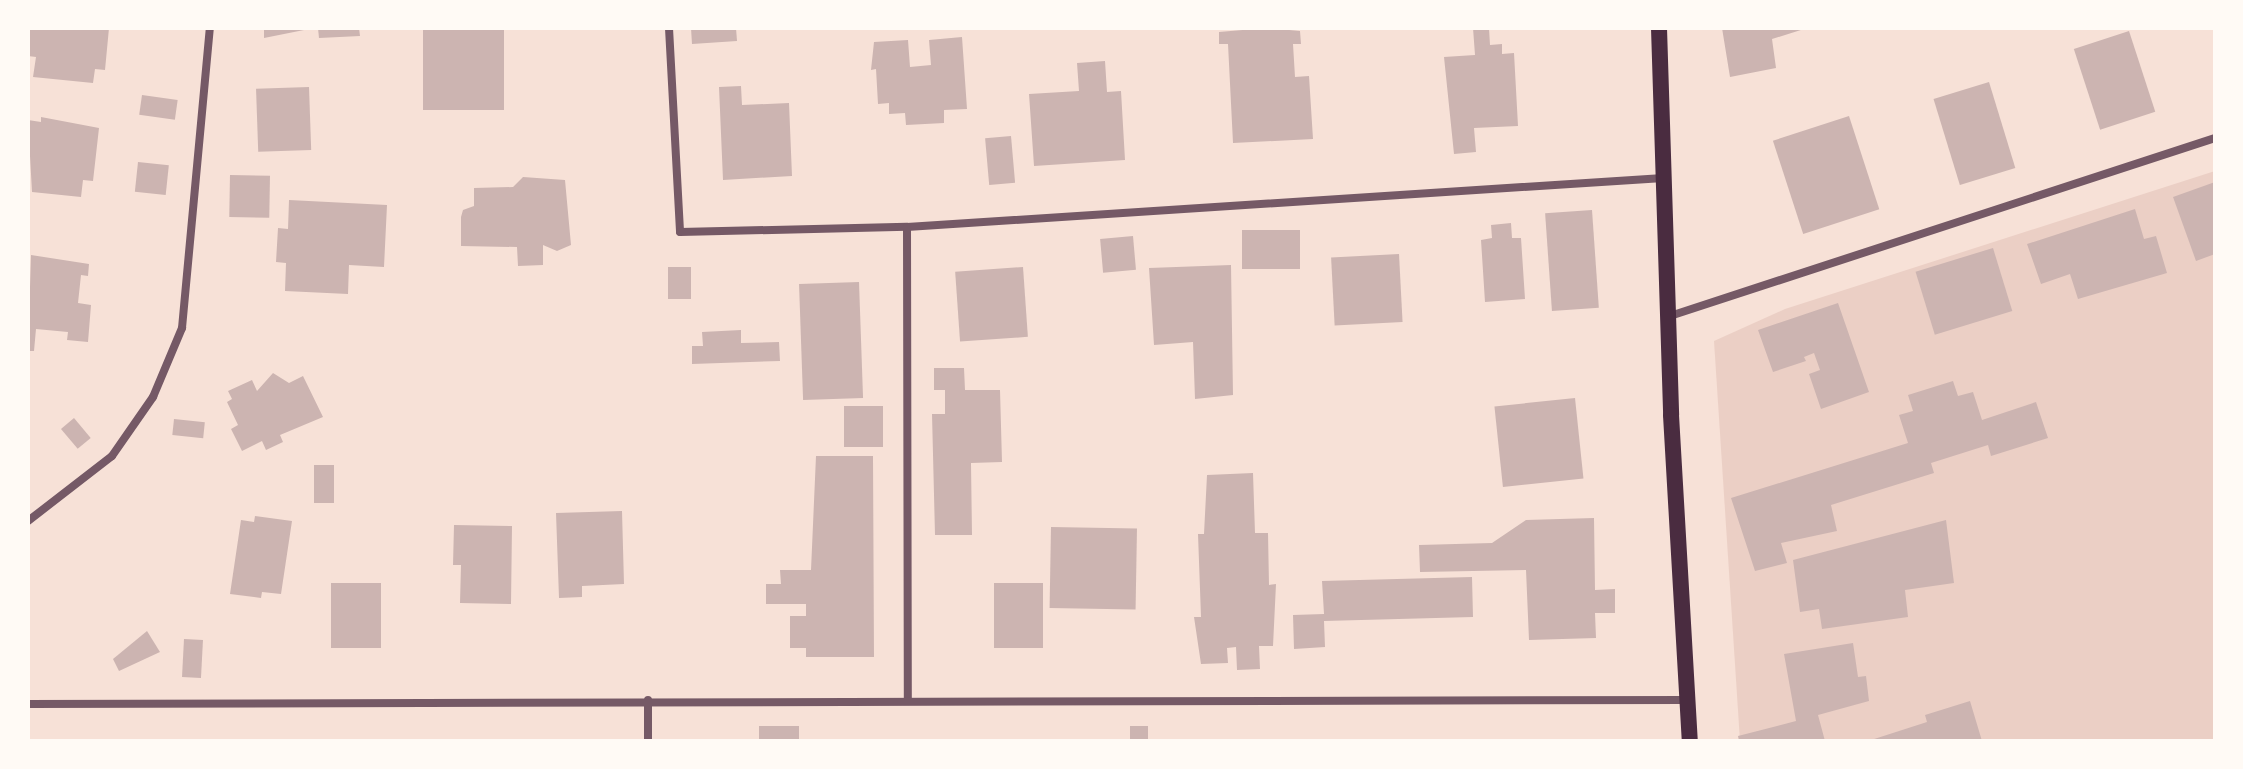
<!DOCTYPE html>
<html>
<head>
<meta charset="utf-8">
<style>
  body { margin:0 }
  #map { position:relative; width:2243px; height:769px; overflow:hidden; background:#f7e1d7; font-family:Jost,sans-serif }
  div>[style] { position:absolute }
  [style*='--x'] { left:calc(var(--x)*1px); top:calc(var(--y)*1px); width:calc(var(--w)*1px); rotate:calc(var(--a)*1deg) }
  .green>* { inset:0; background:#ebcfc5 }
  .building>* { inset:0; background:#ccb4b1; transform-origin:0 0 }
  .minor>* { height:8px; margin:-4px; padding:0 4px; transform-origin:4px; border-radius:4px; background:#755966 }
  .secondary>* { height:16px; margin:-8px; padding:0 8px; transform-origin:8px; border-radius:8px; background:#4a2c40 }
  span { translate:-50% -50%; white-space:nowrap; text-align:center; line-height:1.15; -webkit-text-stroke:8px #fffaf5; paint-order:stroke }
  .frame { position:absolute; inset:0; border:30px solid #fffaf5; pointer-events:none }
</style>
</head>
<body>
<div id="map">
  <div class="green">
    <i style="clip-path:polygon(2215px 171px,2215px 741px,1740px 741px,1714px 341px,1785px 309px)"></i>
  </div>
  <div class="building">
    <i style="clip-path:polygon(28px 28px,109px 28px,105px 70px,95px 69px,93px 83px,33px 77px,36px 57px,28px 56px)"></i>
    <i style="clip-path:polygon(264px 28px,304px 28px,304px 30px,264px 38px)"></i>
    <i style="clip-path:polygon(318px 28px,359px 28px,360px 36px,319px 38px)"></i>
    <i style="left:423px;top:28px;width:81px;height:82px"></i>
    <i style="clip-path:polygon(691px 28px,736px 28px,737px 41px,692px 44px)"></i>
    <i style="clip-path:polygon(1266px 28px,1300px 31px,1301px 44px,1293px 44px,1295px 77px,1309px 76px,1313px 139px,1233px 143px,1228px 44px,1219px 44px,1219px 32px)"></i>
    <i style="clip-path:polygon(1473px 28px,1489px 28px,1490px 45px,1502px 44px,1502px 54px,1514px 53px,1518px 126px,1474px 128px,1476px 152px,1454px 154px,1444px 57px,1475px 55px)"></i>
    <i style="clip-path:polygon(1722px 28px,1804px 28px,1804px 29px,1772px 39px,1776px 68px,1730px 77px)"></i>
    <i style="left:2129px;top:31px;width:85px;height:58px;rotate:72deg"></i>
    <i style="clip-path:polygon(962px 37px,967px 109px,944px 110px,944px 123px,906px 125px,905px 113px,889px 114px,889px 103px,878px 104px,876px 69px,871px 70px,874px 42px,908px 40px,910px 67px,931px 65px,929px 40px)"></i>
    <i style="clip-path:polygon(1105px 61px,1107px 92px,1121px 91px,1125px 160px,1034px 166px,1029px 94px,1079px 91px,1077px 63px)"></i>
    <i style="left:1989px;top:82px;width:90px;height:58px;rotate:73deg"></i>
    <i style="clip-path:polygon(741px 86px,742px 105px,789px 103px,792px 176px,723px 180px,719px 87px)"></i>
    <i style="left:309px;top:87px;width:63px;height:53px;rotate:88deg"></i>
    <i style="left:142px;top:95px;width:36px;height:20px;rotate:8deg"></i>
    <i style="left:1849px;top:116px;width:98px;height:80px;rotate:72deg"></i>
    <i style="clip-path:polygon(41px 117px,99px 128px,93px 181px,83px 180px,81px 197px,32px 192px,28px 120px,41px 122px)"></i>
    <i style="left:1011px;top:136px;width:47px;height:26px;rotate:85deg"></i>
    <i style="left:138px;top:162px;width:31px;height:30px;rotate:6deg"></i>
    <i style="left:230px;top:175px;width:40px;height:42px;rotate:1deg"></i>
    <i style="clip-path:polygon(523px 177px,565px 180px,571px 245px,557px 251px,543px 245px,543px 265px,518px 266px,517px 247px,461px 246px,461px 217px,463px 210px,474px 206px,474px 188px,513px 187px)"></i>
    <i style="clip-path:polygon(2215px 182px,2215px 254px,2196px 261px,2173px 197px)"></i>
    <i style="clip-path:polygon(289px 200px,387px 205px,384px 267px,349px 265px,348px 294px,285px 291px,286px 263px,276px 262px,278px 228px,288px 229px)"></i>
    <i style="clip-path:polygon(2135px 209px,2144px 239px,2156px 236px,2167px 273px,2078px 299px,2070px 274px,2041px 284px,2027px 244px)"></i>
    <i style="left:1592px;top:210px;width:98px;height:47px;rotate:86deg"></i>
    <i style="clip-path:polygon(1511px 223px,1512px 238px,1521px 238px,1525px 299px,1485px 302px,1481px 240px,1492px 238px,1491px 225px)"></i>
    <i style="left:1242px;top:230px;width:58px;height:39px"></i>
    <i style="left:1133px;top:236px;width:34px;height:33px;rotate:85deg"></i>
    <i style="left:1993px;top:248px;width:66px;height:81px;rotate:73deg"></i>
    <i style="left:1399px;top:254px;width:68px;height:68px;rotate:87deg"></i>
    <i style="clip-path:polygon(31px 255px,89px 264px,88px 276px,81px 275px,78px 303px,91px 305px,88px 342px,67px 340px,68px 332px,36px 329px,34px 351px,28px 351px)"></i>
    <i style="clip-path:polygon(1231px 265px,1233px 395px,1195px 399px,1193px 342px,1154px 345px,1149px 268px)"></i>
    <i style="left:668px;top:267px;width:23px;height:32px"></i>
    <i style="left:1023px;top:267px;width:70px;height:68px;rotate:86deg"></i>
    <i style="left:859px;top:282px;width:116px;height:60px;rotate:88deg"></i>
    <i style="clip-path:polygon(1838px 303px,1869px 392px,1821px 409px,1809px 374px,1820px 370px,1814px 353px,1804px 357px,1806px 361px,1773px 372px,1758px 330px)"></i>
    <i style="clip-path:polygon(741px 330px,741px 343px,779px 342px,780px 361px,692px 364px,692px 346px,703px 346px,702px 332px)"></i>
    <i style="clip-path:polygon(934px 368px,964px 368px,965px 390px,1000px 390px,1002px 462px,971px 463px,972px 535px,935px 535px,932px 414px,945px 414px,945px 390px,934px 390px)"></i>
    <i style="clip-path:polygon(273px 373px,289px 383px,303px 376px,323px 417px,280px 435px,283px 442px,266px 450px,262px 441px,242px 451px,231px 429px,238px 425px,227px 402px,232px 399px,228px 391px,252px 380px,257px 391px)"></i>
    <i style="clip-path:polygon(1953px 381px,1958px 396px,1973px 392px,1982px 420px,2036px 402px,2048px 438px,1991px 456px,1988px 445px,1931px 463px,1934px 473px,1831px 505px,1837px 531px,1781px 543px,1787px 563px,1755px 571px,1731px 498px,1908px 443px,1899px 415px,1913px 411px,1908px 395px)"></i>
    <i style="left:1575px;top:398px;width:81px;height:81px;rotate:84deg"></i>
    <i style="left:844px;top:406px;width:39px;height:41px"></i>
    <i style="left:74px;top:418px;width:26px;height:17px;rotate:50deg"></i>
    <i style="left:174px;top:419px;width:31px;height:16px;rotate:6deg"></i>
    <i style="clip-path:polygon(816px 456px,873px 456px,874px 657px,806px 657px,806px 648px,790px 648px,790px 616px,806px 616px,806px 604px,766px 604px,766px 584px,781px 584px,780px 570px,811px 570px)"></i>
    <i style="left:314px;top:465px;width:20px;height:38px"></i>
    <i style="clip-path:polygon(1253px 473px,1255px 533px,1268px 533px,1269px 585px,1276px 584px,1273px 646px,1259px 646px,1260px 669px,1237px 670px,1236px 647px,1227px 648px,1228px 663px,1201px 664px,1194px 617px,1201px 617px,1198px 534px,1204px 534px,1207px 475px)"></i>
    <i style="clip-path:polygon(622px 511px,624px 584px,582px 586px,582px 597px,559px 598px,556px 513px)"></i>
    <i style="clip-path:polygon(255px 516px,292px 521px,281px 594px,262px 592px,261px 598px,230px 594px,241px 520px,254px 522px)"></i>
    <i style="clip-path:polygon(1594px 518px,1595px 590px,1615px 589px,1615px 613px,1595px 613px,1596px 638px,1529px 640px,1526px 570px,1420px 572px,1419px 545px,1492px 543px,1526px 520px)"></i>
    <i style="clip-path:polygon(1946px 520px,1954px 583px,1905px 590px,1908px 617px,1822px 629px,1819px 609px,1800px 612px,1793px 560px)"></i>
    <i style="clip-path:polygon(454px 525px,512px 526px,511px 604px,460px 603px,461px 565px,453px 565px)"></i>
    <i style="left:1051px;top:527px;width:86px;height:81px;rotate:1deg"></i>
    <i style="clip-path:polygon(1472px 577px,1473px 617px,1324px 621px,1325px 647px,1294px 649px,1293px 615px,1324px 614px,1322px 581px)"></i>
    <i style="left:331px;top:583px;width:50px;height:65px"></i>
    <i style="left:994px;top:583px;width:49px;height:65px"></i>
    <i style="clip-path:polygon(147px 631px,160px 652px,119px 671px,113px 659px)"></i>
    <i style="left:184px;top:639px;width:19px;height:38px;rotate:3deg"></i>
    <i style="clip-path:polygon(1853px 643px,1858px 677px,1866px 676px,1869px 701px,1818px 715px,1825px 741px,1739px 741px,1738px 736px,1796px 721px,1784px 654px)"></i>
    <i style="clip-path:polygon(1970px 701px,1982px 741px,1868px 741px,1927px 722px,1925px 715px)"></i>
    <i style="left:759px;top:726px;width:40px;height:15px"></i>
    <i style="left:1130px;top:726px;width:18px;height:15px"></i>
  </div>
  <div class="minor">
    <i style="--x:669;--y:28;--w:204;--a:86.9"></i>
    <i style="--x:680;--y:232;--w:227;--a:-1.3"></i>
    <i style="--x:907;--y:227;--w:758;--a:-3.71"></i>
    <i style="--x:907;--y:227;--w:473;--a:89.9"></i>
    <i style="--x:1670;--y:316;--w:573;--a:-18.09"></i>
    <i style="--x:28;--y:521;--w:106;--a:-37.7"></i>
    <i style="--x:112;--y:456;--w:72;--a:-55.2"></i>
    <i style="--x:153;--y:397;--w:75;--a:-67.2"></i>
    <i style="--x:182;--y:328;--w:301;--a:-84.7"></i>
    <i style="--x:28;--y:704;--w:1659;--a:-0.14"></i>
    <i style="--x:648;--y:741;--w:41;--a:-90"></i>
  </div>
  <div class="secondary">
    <i style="--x:1659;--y:28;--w:387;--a:88.2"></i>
    <i style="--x:1671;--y:415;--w:327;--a:86.7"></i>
  </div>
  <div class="frame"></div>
</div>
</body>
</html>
